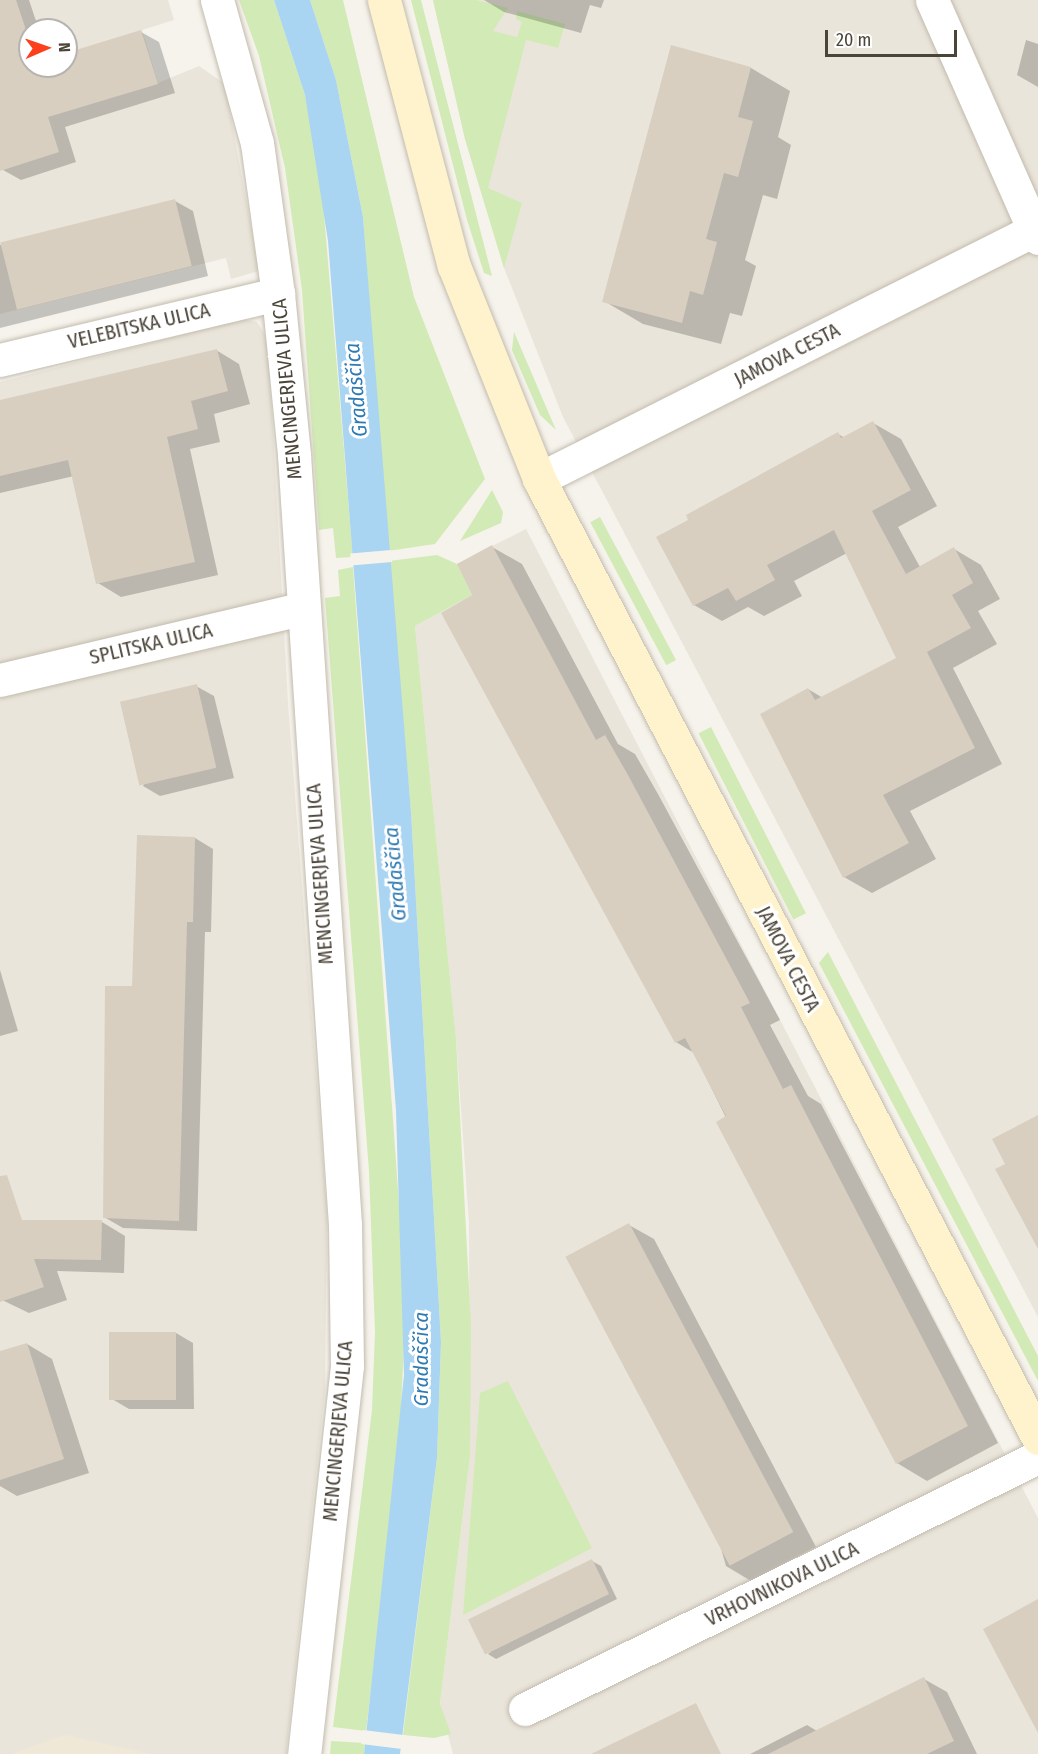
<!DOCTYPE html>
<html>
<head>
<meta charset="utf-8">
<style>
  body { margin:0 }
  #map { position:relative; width:1038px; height:1754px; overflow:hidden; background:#f6f3ec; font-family:"Fira Sans Condensed",sans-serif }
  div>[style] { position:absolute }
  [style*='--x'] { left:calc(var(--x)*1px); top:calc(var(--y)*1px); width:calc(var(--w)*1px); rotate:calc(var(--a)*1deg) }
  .residential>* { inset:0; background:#eae5da }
  .education>* { inset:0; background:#efe8d6 }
  .green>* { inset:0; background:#d2eab5; transform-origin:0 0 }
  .water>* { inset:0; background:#a9d4f2 }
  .pier>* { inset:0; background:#f6f3ec; transform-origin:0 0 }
  .shadow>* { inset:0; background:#0003 }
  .building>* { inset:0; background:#d8cfc1; transform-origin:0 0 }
  .roads { filter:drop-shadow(0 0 2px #c2bbae) drop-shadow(0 0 2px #c2bbae) }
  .street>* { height:33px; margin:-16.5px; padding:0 16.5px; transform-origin:16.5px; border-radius:16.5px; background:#fff }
  .secondary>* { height:33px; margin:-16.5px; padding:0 16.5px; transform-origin:16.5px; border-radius:16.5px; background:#fff3cd }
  span { translate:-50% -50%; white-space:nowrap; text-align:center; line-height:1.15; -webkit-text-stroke:6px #fff; paint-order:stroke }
  .street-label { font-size:20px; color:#4b4439 }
  .water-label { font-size:21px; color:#2e7ab2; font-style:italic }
  .north { position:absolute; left:18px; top:18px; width:60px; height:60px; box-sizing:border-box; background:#fff; border:2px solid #b7b4b0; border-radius:50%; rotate:88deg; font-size:16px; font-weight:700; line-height:24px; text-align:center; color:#4b4439 }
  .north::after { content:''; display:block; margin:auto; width:21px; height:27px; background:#fc3f1d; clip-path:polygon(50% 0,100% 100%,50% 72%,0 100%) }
  .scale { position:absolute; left:825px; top:30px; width:132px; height:27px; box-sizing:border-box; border:3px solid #4b4439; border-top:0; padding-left:8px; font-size:18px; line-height:21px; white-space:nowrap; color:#4b4439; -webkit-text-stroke:4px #fff; paint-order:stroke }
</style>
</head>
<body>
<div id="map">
  <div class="residential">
    <i style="clip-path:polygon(evenodd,0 0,168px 0,174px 20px,142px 30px,158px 83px,199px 66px,225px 84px,259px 271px,231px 279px,226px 258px,0 314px,0 0,30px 30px,66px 30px,66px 66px,30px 66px,30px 30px)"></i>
    <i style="clip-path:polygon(433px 0,1038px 0,1038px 1317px,563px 417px,504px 268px,465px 139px)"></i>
    <i style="clip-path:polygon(243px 319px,257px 322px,268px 340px,288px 704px,327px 1214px,325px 1390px,286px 1754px,0 1754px,0 382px)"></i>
    <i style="clip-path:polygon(526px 529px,1038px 1518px,1038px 1754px,453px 1754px,440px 1704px,470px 1456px,469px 1223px,456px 1038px,415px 626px,472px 595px,457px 564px)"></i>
  </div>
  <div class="education">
    <i style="clip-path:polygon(64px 1735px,65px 1735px,151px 1754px,11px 1754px)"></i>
  </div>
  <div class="green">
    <i style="clip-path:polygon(239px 0,274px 0,305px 95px,320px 167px,353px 557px,336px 558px,333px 528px,319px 530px,302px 290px,285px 168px,259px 56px)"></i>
    <i style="clip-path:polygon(310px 0,343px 0,414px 297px,485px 479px,435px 544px,388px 551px,363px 217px,336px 80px)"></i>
    <i style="clip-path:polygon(411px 0,421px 0,492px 276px,484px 273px,467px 220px)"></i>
    <i style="clip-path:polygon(433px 0,476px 0,508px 8px,493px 31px,517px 37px,522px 22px,516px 19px,517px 11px,565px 24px,558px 48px,526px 40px,488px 188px,522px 203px,504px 268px,465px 139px)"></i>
    <i style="clip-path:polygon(514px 332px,556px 430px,540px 415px,512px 350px)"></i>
    <i style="clip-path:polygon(492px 490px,503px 512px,501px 523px,460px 541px)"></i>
    <i style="left:600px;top:517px;width:162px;height:11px;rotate:62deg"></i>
    <i style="clip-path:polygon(437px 555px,457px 564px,472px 595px,415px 626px,456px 1038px,471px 1326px,470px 1456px,440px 1704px,451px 1734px,434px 1738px,403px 1735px,437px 1458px,441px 1342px,411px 812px,389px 561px)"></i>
    <i style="clip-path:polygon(353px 567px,406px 1300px,399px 1452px,366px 1731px,333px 1727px,372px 1410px,375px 1332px,369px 1171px,325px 598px,340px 596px,338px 570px)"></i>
    <i style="left:711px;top:727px;width:209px;height:14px;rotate:63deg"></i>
    <i style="clip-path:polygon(828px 952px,1038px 1356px,1038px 1381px,819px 963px)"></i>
    <i style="clip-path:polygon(508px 1381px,592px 1548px,463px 1615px,480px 1393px)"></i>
    <i style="clip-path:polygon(331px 1741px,365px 1743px,364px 1754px,330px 1754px)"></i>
  </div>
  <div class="water">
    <i style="clip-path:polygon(274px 0,310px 0,336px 80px,363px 217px,411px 812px,441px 1342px,437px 1458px,400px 1754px,364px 1754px,404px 1375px,396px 1110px,328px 241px,305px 95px)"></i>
  </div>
  <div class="pier">
    <i style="left:391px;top:550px;width:12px;height:41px;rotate:85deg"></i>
    <i style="left:363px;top:1730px;width:43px;height:14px;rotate:7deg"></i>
  </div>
  <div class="shadow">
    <i style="clip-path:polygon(0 0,29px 0,39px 30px,30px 30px,30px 66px,66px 66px,66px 55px,141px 32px,159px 42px,175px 93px,65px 127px,76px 162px,21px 180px,3px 170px,0 161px)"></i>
    <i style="clip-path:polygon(484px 0,604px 0,601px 8px,590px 5px,581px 33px,504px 12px)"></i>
    <i style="clip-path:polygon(1026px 40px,1038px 44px,1038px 87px,1017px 75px)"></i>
    <i style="clip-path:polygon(672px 47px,751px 68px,790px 91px,778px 137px,791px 145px,777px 199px,763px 195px,745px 260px,756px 266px,742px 316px,730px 313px,721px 344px,643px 324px,604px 301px)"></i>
    <i style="clip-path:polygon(175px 201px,193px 211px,208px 276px,0 328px,0 245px)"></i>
    <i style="clip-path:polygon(216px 350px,239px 364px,250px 404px,214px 414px,220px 442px,190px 449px,218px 575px,121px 597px,98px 583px,74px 476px,0 493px,0 403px)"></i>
    <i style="clip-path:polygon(873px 423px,901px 439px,937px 506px,898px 527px,920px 567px,954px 549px,981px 565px,1000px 599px,978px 611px,997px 644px,953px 668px,1002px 764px,910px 811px,936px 859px,872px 893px,844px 877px,808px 689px,823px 698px,898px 659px,847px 553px,794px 581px,802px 596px,764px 616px,748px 607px,722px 621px,694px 605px,838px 434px,845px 438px)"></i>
    <i style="clip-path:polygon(492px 547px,522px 564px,618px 744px,635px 754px,658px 794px,780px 1020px,770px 1025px,808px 1096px,821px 1104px,998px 1443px,927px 1481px,897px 1463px,694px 1053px,676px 1042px,443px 613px,474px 596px)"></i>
    <i style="clip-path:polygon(196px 686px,214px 696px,234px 778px,160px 796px,143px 786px)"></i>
    <i style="clip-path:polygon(195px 838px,213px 849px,211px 932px,205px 932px,197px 1231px,123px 1228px,104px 1217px)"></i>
    <i style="clip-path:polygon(0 970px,18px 1031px,0 1036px)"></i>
    <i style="clip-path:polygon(0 1208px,21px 1222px,102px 1222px,125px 1236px,124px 1273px,57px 1271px,67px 1300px,29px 1313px,0 1299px)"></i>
    <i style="clip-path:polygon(629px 1225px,654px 1239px,816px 1547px,751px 1581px,726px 1566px)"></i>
    <i style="clip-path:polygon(176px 1333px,193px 1343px,194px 1409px,129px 1409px,112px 1399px)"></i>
    <i style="clip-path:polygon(27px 1344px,52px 1359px,89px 1473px,17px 1496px,0 1486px,0 1353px)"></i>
    <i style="clip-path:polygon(592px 1561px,601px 1566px,617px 1599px,496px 1659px,488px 1654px)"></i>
    <i style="clip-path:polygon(924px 1679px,947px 1692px,977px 1754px,750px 1754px,807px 1725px,817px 1731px)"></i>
  </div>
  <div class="building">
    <i style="clip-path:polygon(0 0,16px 0,30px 42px,30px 66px,66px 66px,66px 53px,141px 30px,158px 84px,48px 117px,59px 152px,0 171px)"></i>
    <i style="clip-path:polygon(671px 45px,751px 67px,738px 117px,753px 121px,738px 177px,724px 173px,706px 239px,717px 242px,703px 295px,690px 291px,682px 323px,602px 302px)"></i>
    <i style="left:175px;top:199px;width:69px;height:180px;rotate:76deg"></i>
    <i style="clip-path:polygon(217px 349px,228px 391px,191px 401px,198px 429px,167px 437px,195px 562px,96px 584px,68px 460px,0 476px,0 400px)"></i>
    <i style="clip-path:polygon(873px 421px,911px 490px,872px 511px,906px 574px,954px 547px,973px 583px,952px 595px,971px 628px,927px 652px,975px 748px,883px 795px,909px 843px,843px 878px,760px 714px,808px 688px,815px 700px,896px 658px,834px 530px,767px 565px,775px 580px,736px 601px,728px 588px,693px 606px,656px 537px,688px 520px,686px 515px,838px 432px,841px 438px)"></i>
    <i style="clip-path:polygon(492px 545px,596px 740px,605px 735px,628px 775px,750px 1003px,741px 1007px,783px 1089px,791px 1085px,968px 1426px,896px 1464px,716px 1122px,726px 1116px,685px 1038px,675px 1043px,441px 613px,472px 595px,457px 564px)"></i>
    <i style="left:197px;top:684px;width:86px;height:79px;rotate:77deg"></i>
    <i style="clip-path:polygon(137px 835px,195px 837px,193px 922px,187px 922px,179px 1221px,103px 1218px,105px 986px,132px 986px)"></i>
    <i style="clip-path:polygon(1038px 1115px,1038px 1249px,995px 1169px,1005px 1164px,992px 1139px)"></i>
    <i style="clip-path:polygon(7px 1175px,22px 1220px,102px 1220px,101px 1260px,34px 1259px,44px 1287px,0 1302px,0 1176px)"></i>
    <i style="left:629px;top:1223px;width:350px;height:72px;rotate:62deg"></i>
    <i style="left:109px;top:1332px;width:67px;height:68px"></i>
    <i style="clip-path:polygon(27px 1343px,64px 1459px,0 1480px,0 1351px)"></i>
    <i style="left:592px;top:1559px;width:39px;height:138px;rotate:64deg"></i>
    <i style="clip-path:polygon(1038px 1599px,1038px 1733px,983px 1629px)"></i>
    <i style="clip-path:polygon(924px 1677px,954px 1741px,927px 1754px,768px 1754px)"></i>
    <i style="clip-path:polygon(696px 1703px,721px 1754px,591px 1754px)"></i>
  </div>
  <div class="roads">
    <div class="street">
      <i style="--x:217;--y:0;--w:148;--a:74.4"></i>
      <i style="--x:257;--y:143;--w:152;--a:82.1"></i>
      <i style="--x:278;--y:294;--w:162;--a:84.3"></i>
      <i style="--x:294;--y:455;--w:771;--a:86.21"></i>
      <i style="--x:345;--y:1224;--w:142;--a:89.2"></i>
      <i style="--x:347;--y:1366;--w:390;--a:96.3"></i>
      <i style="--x:932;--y:0;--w:252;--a:66.1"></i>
      <i style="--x:0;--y:360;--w:286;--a:-13.4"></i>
      <i style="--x:539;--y:479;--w:554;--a:-26.7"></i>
      <i style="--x:1034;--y:230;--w:9;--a:63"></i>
      <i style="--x:0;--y:680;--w:309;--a:-13.3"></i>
      <i style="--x:525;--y:1709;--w:572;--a:-26.16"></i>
    </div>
    <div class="secondary">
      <i style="--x:384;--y:0;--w:275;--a:75.3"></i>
      <i style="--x:454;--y:266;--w:229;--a:68.2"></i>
      <i style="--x:539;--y:479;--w:1081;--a:62.51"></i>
    </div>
  </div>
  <div class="street-label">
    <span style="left:139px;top:326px;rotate:-13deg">VELEBITSKA ULICA</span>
    <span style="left:787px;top:355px;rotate:-27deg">JAMOVA CESTA</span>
    <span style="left:287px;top:389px;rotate:-95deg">MENCINGERJEVA ULICA</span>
    <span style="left:151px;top:644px;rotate:-13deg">SPLITSKA ULICA</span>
    <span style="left:320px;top:874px;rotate:-94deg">MENCINGERJEVA ULICA</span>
    <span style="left:788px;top:959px;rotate:63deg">JAMOVA CESTA</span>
    <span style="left:338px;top:1431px;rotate:-85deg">MENCINGERJEVA ULICA</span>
    <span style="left:782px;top:1584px;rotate:-26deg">VRHOVNIKOVA ULICA</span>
  </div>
  <div class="water-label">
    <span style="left:356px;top:390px;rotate:-95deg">Gradaščica</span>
    <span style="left:395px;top:874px;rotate:-95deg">Gradaščica</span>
    <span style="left:421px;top:1359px;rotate:-90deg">Gradaščica</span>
  </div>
  <div class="north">N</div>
  <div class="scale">20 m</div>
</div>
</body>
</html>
